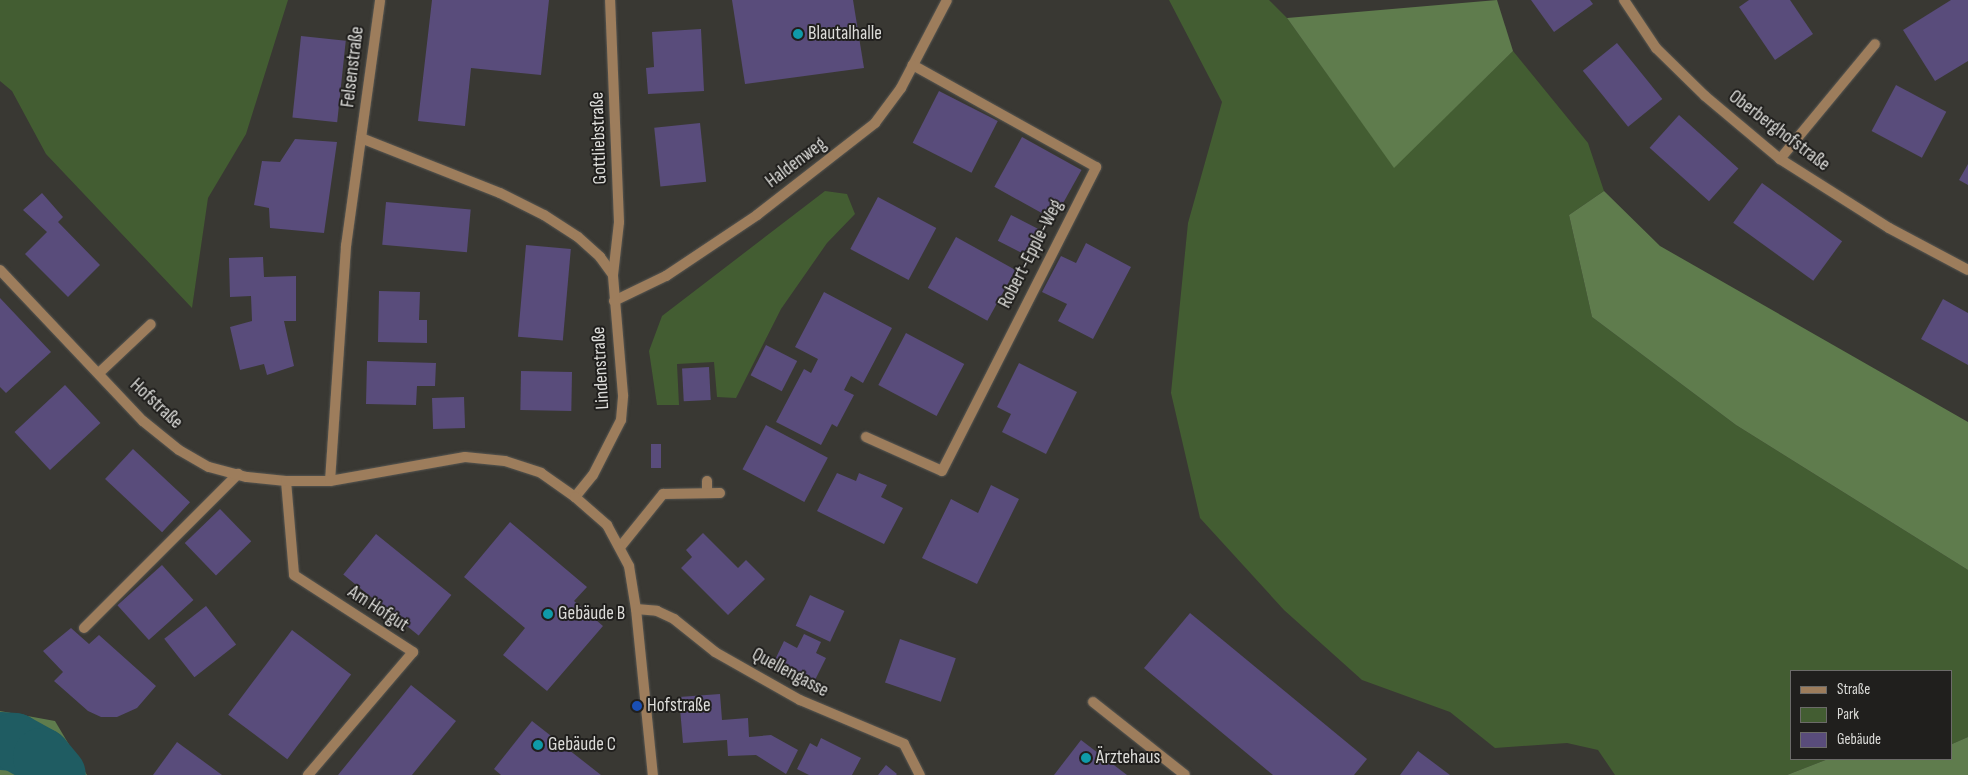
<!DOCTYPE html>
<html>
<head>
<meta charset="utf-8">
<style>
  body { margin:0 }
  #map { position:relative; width:1968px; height:775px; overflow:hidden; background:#393833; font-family:"Sofia Sans Condensed",sans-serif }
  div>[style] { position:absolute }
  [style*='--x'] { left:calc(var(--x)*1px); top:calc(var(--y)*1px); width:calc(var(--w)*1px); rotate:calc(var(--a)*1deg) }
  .green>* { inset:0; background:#435d32 }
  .forest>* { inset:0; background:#5f7c4d }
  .river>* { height:58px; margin:-29px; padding:0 29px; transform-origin:29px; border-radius:29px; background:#1f5c62 }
  .building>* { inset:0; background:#594c7b; transform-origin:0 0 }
  .roads { filter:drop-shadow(0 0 1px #575651) drop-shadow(0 0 1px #575651) }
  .service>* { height:10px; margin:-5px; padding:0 5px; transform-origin:5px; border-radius:5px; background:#9d7d5c }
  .minor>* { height:10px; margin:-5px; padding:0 5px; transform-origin:5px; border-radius:5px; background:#9d7d5c }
  .tertiary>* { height:10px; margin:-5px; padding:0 5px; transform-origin:5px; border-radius:5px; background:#9d7d5c }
  .dots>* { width:14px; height:14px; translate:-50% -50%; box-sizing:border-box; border:2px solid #201f1d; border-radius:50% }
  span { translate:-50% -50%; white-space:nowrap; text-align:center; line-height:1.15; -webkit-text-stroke:4px #201f1d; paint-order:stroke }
  .poi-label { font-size:19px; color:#ddddda }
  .left { translate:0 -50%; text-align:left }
  .street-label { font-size:19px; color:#ddddda }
  .legend { position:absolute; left:1790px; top:670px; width:162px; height:90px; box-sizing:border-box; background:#201f1d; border:1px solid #6c6b69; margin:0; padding:6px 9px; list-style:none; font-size:15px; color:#ddddda }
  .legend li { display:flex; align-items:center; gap:10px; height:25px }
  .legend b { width:25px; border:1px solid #6c6b69 }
</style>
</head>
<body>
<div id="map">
  <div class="green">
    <i style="clip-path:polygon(0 0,288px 0,246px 134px,208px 198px,192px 308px,46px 154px,12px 91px,0 81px)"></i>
    <i style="clip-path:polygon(1169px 0,1269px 0,1287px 18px,1394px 167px,1513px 51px,1588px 143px,1604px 191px,1569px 215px,1592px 317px,1736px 425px,1968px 570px,1968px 737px,1952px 744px,1952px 671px,1792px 671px,1792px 759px,1828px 759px,1787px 775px,1615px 775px,1598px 750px,1567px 743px,1495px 748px,1450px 712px,1362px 680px,1284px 610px,1200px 518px,1171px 393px,1188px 223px,1222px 102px)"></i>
    <i style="clip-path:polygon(825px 191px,847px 194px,855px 214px,827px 243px,781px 309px,736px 398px,717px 397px,714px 362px,677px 364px,679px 405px,657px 405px,649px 351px,662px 316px)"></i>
  </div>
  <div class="forest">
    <i style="clip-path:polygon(1497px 0,1513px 51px,1394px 168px,1287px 18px)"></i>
    <i style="clip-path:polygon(1604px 191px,1660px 246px,1968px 422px,1968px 570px,1736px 425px,1592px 317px,1569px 215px)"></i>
    <i style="clip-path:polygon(0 711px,55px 721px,87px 775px,0 775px)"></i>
    <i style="clip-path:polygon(1968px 737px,1968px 775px,1787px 775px,1828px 759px,1952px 759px,1952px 744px)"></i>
  </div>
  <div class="river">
    <i style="--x:0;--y:741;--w:15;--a:4"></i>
    <i style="--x:15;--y:742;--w:31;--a:29"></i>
    <i style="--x:42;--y:757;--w:23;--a:50"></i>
  </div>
  <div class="building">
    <i style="clip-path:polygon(432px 0,549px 0,541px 75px,471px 68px,465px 126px,418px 121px)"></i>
    <i style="clip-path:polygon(732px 0,853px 0,864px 68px,745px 84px)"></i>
    <i style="clip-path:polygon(1531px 0,1590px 0,1593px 4px,1554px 32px)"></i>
    <i style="clip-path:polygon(1749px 0,1790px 0,1813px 34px,1775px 60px,1739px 7px)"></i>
    <i style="clip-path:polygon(1951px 0,1968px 0,1968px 61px,1935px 81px,1903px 30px)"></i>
    <i style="clip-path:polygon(701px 29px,704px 91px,648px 94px,646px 68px,654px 67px,652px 32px)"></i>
    <i style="left:301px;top:36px;width:45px;height:82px;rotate:6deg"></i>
    <i style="left:1617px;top:43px;width:72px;height:44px;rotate:51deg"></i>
    <i style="left:1896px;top:85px;width:57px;height:52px;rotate:28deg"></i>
    <i style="left:939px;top:91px;width:66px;height:58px;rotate:27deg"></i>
    <i style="left:1679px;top:115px;width:80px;height:44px;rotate:42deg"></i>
    <i style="left:700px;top:123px;width:59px;height:46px;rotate:84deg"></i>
    <i style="left:1022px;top:137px;width:68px;height:57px;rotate:29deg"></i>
    <i style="clip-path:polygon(295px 139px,337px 142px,324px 233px,270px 228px,269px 208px,254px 205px,262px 161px,280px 162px)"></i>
    <i style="clip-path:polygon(1968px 164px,1968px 185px,1959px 180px)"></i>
    <i style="left:1762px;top:183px;width:99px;height:49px;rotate:36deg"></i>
    <i style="clip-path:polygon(42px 193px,63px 217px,58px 222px,100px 265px,68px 297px,25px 254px,47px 232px,23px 210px)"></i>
    <i style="left:878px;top:197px;width:66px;height:59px;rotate:28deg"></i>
    <i style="left:386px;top:202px;width:85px;height:43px;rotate:5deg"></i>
    <i style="left:1011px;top:215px;width:35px;height:29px;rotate:27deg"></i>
    <i style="left:956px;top:237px;width:68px;height:58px;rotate:29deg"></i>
    <i style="clip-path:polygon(1086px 243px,1131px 267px,1093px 339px,1058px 321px,1067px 304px,1042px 292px,1061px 256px,1076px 263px)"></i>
    <i style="left:526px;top:245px;width:45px;height:92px;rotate:5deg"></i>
    <i style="clip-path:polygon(263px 257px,264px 277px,296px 276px,296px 321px,284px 321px,294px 366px,267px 375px,264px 364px,240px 370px,230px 327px,252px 321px,251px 296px,230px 297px,229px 258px)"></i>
    <i style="clip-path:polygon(379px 291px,420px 292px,419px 320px,427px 320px,427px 343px,378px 342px)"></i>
    <i style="clip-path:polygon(824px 292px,892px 328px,863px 383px,851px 376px,844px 390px,854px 395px,837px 427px,832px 424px,821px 445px,776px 422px,804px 369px,811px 373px,818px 359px,795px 347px)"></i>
    <i style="clip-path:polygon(0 298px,51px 352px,6px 393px,0 387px)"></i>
    <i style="clip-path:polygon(1943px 299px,1968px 313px,1968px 365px,1921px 339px)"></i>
    <i style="left:906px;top:333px;width:66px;height:59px;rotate:28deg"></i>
    <i style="left:766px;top:345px;width:35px;height:34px;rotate:27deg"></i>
    <i style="clip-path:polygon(367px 361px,436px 363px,435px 386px,417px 386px,416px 405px,366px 404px)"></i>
    <i style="clip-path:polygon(1019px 363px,1077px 392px,1046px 454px,1002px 432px,1011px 414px,997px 407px)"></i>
    <i style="left:709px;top:367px;width:33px;height:27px;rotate:87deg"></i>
    <i style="left:521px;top:371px;width:51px;height:39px;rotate:1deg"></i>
    <i style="left:65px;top:385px;width:52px;height:69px;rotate:47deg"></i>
    <i style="left:464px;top:397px;width:31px;height:32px;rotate:88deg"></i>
    <i style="left:766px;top:425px;width:70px;height:50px;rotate:28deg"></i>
    <i style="left:651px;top:444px;width:10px;height:24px"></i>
    <i style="left:133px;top:449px;width:78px;height:41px;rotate:43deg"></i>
    <i style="clip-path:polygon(837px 473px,856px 481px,859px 473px,887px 485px,881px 497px,903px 508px,884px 544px,817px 511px)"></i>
    <i style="clip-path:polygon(991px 485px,1019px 499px,977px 584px,922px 558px,951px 499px,978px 513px)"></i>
    <i style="left:220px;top:509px;width:45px;height:49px;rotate:46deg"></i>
    <i style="clip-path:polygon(510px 522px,587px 587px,574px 601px,603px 626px,547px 691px,503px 655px,525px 628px,464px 577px)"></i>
    <i style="clip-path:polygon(703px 533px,738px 568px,746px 560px,765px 579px,728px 615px,681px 568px,692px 557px,686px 550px)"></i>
    <i style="left:376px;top:534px;width:97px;height:52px;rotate:39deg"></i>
    <i style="left:162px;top:565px;width:47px;height:60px;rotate:48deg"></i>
    <i style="left:810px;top:595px;width:38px;height:34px;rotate:25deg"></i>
    <i style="left:206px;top:606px;width:49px;height:53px;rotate:52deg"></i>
    <i style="clip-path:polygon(1190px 613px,1367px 759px,1354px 775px,1273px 775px,1144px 668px)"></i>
    <i style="clip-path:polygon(71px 628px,89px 644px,99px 635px,156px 686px,137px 708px,117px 717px,101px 717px,88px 711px,54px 681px,63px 672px,43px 651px)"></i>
    <i style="left:292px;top:630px;width:74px;height:106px;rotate:37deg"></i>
    <i style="clip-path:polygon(804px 634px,821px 642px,816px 653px,826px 658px,813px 684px,773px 664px,784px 641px,797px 648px)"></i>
    <i style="left:900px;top:639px;width:59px;height:46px;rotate:19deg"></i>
    <i style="clip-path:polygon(411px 685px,456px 721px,412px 775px,338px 775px)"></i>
    <i style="clip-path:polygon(720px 694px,722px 720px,748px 718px,749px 737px,771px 735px,798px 750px,786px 774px,756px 755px,728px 756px,727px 740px,683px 743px,679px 697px)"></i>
    <i style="clip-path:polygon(532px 721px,601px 775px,501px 775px,494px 769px)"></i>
    <i style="clip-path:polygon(821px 738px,861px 758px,852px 775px,809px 775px,797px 769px,810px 743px,817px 747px)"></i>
    <i style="clip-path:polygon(1081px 740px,1127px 775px,1054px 775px)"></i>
    <i style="clip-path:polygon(177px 742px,222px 775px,153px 775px)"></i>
    <i style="clip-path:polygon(1418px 751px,1450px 775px,1400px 775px)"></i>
    <i style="clip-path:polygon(886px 765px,897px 774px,896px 775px,878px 775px)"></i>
  </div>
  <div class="roads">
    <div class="service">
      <i style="--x:1780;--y:159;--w:149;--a:-50.4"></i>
      <i style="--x:99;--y:373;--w:71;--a:-43.3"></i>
      <i style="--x:707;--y:481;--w:12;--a:90"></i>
      <i style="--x:621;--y:546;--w:67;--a:-51.1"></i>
      <i style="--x:663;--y:494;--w:57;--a:-1"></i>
      <i style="--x:84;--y:628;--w:218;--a:-45"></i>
    </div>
    <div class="minor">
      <i style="--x:1624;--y:0;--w:58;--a:56.3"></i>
      <i style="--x:1656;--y:48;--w:69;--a:44.4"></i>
      <i style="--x:1705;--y:96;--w:98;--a:40"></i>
      <i style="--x:1780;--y:159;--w:129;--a:32.3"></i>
      <i style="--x:1889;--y:228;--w:89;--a:28"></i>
      <i style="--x:361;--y:138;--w:149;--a:21.6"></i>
      <i style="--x:500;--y:193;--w:49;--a:26.6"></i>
      <i style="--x:544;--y:215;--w:40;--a:32.9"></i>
      <i style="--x:578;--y:237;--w:30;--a:42"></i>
      <i style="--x:600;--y:257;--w:22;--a:54"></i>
      <i style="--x:614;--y:301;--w:58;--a:-25.7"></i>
      <i style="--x:666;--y:276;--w:110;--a:-33.8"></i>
      <i style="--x:757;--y:215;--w:150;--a:-37.9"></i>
      <i style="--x:875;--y:123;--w:44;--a:-53.4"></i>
      <i style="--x:901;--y:88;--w:99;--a:-62.4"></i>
      <i style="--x:866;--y:437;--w:83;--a:24.1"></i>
      <i style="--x:942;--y:471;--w:341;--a:-63.1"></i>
      <i style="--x:1096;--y:167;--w:210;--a:-150.9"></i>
      <i style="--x:286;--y:481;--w:94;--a:85.1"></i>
      <i style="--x:294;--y:575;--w:142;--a:32.9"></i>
      <i style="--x:413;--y:652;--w:162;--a:130.5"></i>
      <i style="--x:330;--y:481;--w:236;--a:-86.1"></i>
      <i style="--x:346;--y:246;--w:248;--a:-82.1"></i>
      <i style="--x:575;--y:497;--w:28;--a:-51"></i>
      <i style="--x:593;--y:475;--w:62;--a:-63"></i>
      <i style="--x:621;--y:420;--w:25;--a:-85"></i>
      <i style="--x:623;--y:395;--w:120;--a:-94.8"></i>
      <i style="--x:613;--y:275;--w:53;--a:-83.5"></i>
      <i style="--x:619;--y:222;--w:222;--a:-92.3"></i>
      <i style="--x:636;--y:609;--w:21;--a:5"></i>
      <i style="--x:657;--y:611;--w:19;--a:25"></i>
      <i style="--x:674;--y:619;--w:53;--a:38.8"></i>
      <i style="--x:715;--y:652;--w:98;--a:29.5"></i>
      <i style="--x:800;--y:700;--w:113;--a:22.9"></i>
      <i style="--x:904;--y:744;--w:35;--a:63"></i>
      <i style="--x:1093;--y:702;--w:117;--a:38.4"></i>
    </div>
    <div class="tertiary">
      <i style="--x:0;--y:270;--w:208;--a:46.6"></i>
      <i style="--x:143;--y:421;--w:46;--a:38.9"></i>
      <i style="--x:179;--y:450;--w:34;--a:30"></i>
      <i style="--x:209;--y:467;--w:39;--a:15"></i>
      <i style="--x:247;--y:477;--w:39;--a:6"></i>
      <i style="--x:286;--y:481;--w:44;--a:0"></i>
      <i style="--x:330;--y:481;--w:137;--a:-10.1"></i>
      <i style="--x:465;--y:457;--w:40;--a:5.7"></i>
      <i style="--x:505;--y:461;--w:38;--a:18"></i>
      <i style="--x:541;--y:473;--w:42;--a:35.2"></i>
      <i style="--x:575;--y:497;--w:43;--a:41.2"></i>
      <i style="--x:607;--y:525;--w:47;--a:61.8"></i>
      <i style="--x:629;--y:566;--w:44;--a:80.8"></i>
      <i style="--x:636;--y:609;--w:167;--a:84.2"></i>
    </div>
  </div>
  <div class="dots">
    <i style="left:798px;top:34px;background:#0f9aa8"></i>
    <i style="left:548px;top:614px;background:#0f9aa8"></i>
    <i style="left:637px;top:706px;background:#1a4fb4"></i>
    <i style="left:538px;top:745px;background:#0f9aa8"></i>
    <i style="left:1086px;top:758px;background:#0f9aa8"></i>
  </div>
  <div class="poi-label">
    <span class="left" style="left:808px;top:34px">Blautalhalle</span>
    <span class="left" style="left:558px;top:614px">Gebäude B</span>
    <span class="left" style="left:647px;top:706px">Hofstraße</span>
    <span class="left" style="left:548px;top:745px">Gebäude C</span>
    <span class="left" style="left:1096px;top:758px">Ärztehaus</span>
  </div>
  <div class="street-label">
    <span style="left:353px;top:67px;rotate:-83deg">Felsenstraße</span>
    <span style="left:1779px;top:131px;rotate:37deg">Oberberghofstraße</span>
    <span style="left:599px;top:138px;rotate:-92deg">Gottliebstraße</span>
    <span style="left:796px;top:163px;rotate:-37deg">Haldenweg</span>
    <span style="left:1031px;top:254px;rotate:-63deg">Robert-Epple-Weg</span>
    <span style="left:601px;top:368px;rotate:-93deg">Lindenstraße</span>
    <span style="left:156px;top:404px;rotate:43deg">Hofstraße</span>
    <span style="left:378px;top:609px;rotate:33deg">Am Hofgut</span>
    <span style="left:790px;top:673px;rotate:28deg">Quellengasse</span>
  </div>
  <ul class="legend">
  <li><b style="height:6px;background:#9d7d5c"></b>Straße</li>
  <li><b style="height:14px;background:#435d32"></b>Park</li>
  <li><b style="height:14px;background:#594c7b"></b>Gebäude</li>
  </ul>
</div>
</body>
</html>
